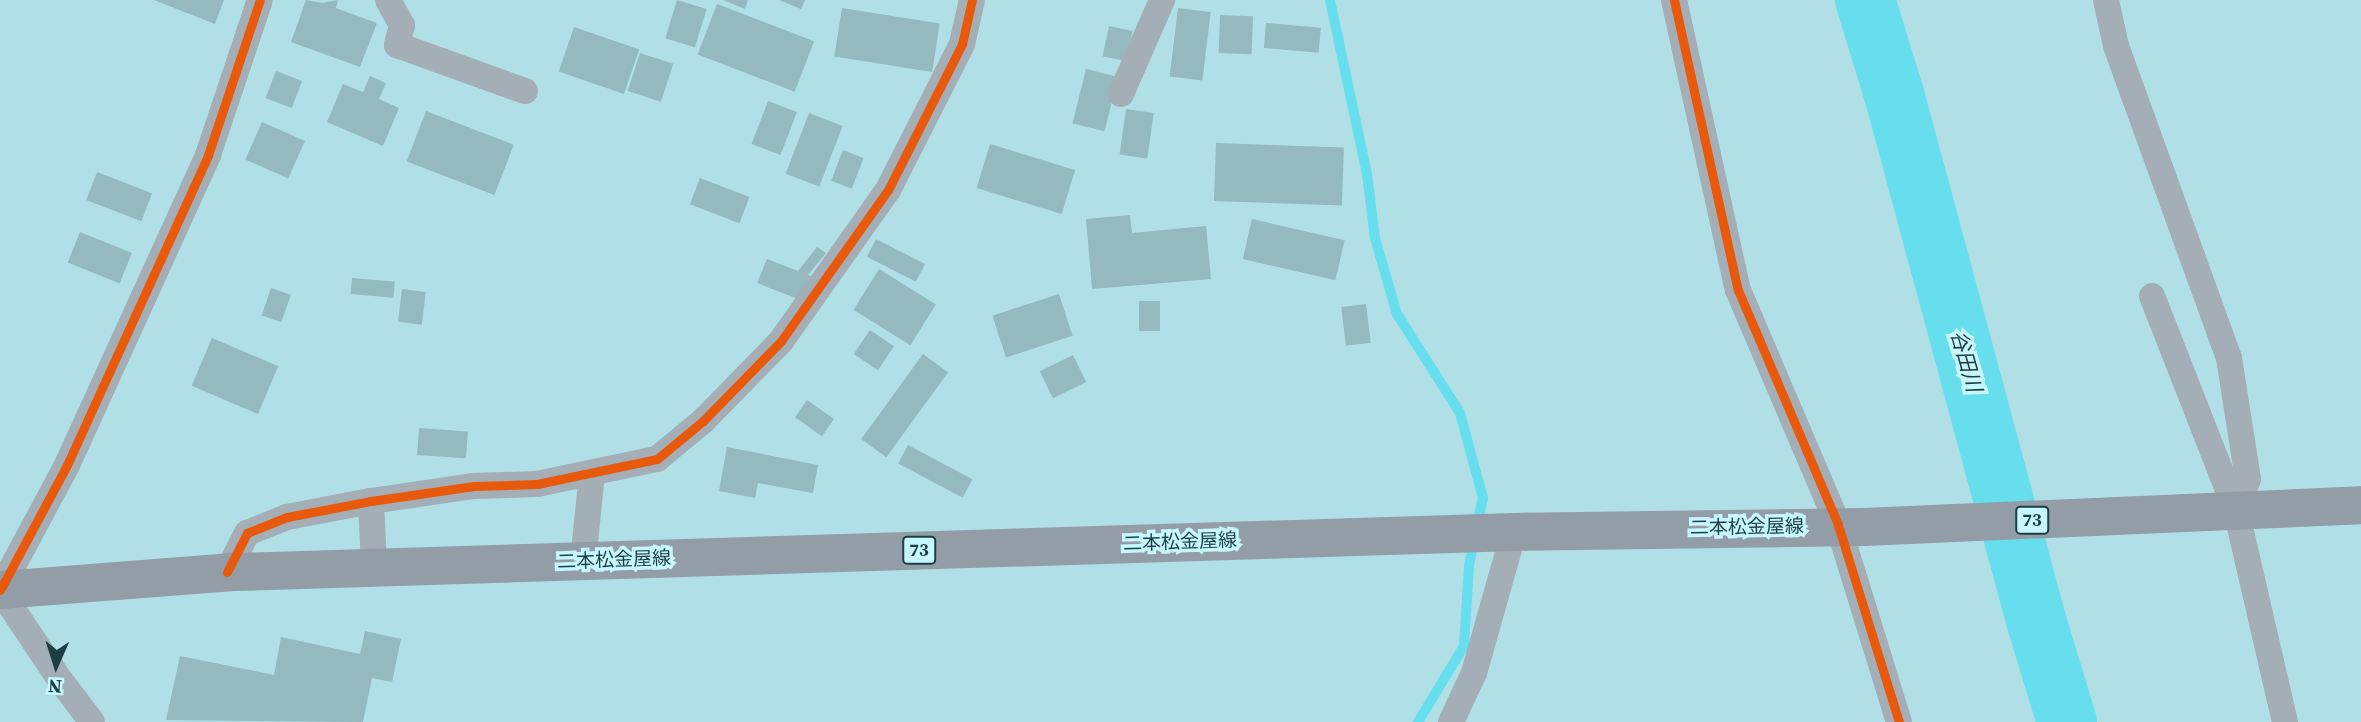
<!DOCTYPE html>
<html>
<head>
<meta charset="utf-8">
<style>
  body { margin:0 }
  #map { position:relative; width:2361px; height:722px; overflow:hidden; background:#b1dfe6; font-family:"Source Serif 4","Noto Sans JP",serif }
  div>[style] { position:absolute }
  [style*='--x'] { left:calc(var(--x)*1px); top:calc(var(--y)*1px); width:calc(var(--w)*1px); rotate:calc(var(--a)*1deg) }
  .stream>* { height:10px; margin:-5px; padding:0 5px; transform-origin:5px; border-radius:5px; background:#66deed }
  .river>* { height:60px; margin:-30px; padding:0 30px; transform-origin:30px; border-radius:30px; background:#66deed }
  .building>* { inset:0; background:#94b9be; transform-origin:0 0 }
  .street>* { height:26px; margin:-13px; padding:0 13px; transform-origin:13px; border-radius:13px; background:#a3aeb6 }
  .primary>* { height:38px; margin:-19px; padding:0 19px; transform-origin:19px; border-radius:19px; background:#929da7 }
  .cycleway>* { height:9px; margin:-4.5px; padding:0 4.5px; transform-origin:4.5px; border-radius:4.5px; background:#e8590c }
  span { translate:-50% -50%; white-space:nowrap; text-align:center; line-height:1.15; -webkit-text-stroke:7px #c7f7fe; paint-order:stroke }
  .shield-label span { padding:2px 5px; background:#c7f7fe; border:2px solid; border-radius:5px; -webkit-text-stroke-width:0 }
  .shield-label { font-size:18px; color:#1c3f44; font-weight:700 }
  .street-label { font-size:19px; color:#1c3f44 }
  .water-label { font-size:21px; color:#243d40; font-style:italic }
  .north { position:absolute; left:21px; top:631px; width:70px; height:70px; -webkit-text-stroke:5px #c7f7fe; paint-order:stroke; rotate:183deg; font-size:19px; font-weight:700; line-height:28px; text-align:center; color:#1c3f44 }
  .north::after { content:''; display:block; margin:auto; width:24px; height:32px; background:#1c3f44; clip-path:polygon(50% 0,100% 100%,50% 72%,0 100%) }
</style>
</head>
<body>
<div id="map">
  <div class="stream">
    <i style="--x:1330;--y:0;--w:178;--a:78"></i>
    <i style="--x:1367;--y:174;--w:64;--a:82.9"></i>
    <i style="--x:1375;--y:238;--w:79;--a:73.9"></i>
    <i style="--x:1397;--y:314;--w:117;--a:57.5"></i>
    <i style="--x:1460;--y:413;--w:88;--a:74.9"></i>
    <i style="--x:1483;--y:498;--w:28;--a:103"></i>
    <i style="--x:1418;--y:722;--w:89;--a:-58.8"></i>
    <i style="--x:1464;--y:646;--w:80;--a:-86.4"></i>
    <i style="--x:1469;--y:566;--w:26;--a:-79"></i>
  </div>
  <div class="river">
    <i style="--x:1865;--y:0;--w:98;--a:72.9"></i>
    <i style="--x:1894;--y:94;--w:545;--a:74.89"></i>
    <i style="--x:2036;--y:620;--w:107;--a:73.1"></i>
  </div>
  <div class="building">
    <i style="clip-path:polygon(154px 0,224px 0,215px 24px)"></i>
    <i style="clip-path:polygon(306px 0,322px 3px,338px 0,336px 8px,377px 23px,360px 67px,291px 42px)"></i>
    <i style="left:677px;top:0;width:31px;height:40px;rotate:17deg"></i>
    <i style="clip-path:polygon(723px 0,748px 0,745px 9px)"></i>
    <i style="clip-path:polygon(779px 0,805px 0,801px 9px)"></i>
    <i style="left:717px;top:4px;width:104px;height:54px;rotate:21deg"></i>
    <i style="left:842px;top:8px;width:99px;height:49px;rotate:9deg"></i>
    <i style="left:1178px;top:8px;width:33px;height:69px;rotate:7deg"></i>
    <i style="left:1220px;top:15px;width:33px;height:38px;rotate:2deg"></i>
    <i style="left:1266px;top:23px;width:55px;height:25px;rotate:5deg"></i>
    <i style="left:1109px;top:26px;width:24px;height:31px;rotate:12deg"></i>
    <i style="left:574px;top:27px;width:69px;height:47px;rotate:19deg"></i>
    <i style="left:640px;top:53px;width:35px;height:40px;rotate:18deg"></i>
    <i style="left:1086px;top:69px;width:33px;height:56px;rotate:14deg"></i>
    <i style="left:276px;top:71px;width:28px;height:29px;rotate:21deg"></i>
    <i style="clip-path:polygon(370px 76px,386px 83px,379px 99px,399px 108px,383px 146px,327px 122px,343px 84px,363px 92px)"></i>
    <i style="left:768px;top:101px;width:31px;height:46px;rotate:21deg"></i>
    <i style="left:1126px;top:109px;width:28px;height:46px;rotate:8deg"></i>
    <i style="left:426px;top:111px;width:94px;height:54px;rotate:21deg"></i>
    <i style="left:809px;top:113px;width:36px;height:65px;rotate:21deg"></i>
    <i style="left:262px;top:122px;width:47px;height:41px;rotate:24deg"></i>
    <i style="left:1216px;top:143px;width:128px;height:58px;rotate:2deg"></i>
    <i style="left:990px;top:144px;width:89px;height:46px;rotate:17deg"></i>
    <i style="left:843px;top:150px;width:22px;height:33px;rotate:21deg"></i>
    <i style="left:97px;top:172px;width:59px;height:30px;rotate:21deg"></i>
    <i style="left:700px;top:178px;width:53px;height:28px;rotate:21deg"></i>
    <i style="clip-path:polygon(1130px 215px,1132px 233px,1206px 226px,1211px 279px,1092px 289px,1086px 219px)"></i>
    <i style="left:1252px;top:219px;width:95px;height:41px;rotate:13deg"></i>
    <i style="left:80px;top:232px;width:56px;height:33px;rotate:22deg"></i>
    <i style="left:876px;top:239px;width:55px;height:20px;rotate:27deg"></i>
    <i style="clip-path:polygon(817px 247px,826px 253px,808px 275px,812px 277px,803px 301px,757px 283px,767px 259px,798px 271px)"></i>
    <i style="left:879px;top:269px;width:67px;height:48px;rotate:32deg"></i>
    <i style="left:352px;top:278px;width:43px;height:16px;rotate:5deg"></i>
    <i style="left:271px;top:288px;width:21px;height:29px;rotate:19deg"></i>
    <i style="left:402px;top:289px;width:24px;height:33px;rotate:7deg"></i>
    <i style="left:1059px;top:294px;width:44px;height:70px;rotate:72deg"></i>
    <i style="left:1139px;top:301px;width:21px;height:30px"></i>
    <i style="left:1366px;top:304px;width:39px;height:25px;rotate:83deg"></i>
    <i style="left:870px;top:330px;width:29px;height:29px;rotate:34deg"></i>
    <i style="left:212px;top:338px;width:72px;height:52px;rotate:23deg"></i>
    <i style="left:923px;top:354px;width:31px;height:105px;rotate:36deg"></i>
    <i style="left:1073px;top:355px;width:30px;height:37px;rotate:64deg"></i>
    <i style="left:807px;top:400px;width:33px;height:21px;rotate:35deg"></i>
    <i style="left:419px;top:428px;width:49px;height:27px;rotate:4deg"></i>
    <i style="left:908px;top:445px;width:73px;height:21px;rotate:28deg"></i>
    <i style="clip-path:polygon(727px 447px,818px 465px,813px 493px,758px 483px,755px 498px,719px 491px)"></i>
    <i style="clip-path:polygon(365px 631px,401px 639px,392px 682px,372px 678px,363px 722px,166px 720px,180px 656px,274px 675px,281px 637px,360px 654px)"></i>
  </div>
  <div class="street">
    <i style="--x:388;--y:0;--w:29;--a:61"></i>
    <i style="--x:402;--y:25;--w:21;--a:104"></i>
    <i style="--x:397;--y:45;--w:136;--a:19.8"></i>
    <i style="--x:1674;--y:0;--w:297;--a:77.6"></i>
    <i style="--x:1738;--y:290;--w:255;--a:66.9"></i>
    <i style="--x:1838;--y:525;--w:206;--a:72.8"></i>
    <i style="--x:2106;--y:0;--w:47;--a:77.7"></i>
    <i style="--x:2116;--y:46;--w:332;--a:70.1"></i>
    <i style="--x:2229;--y:358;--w:122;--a:81.1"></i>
    <i style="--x:2248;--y:479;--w:33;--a:111"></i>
    <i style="--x:1121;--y:94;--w:103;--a:-66.4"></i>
    <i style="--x:2152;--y:296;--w:230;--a:68.6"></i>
    <i style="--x:2236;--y:510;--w:218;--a:77"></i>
    <i style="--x:371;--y:501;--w:66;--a:87.4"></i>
    <i style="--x:583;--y:561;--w:87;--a:-84.1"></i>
    <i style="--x:227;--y:572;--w:44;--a:-62.9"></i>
    <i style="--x:247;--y:533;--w:43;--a:-21.8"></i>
    <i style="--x:287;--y:517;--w:86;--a:-10.8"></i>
    <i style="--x:371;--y:501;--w:104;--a:-8.3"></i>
    <i style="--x:474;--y:486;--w:63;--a:-1.8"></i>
    <i style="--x:537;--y:484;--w:123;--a:-11.8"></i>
    <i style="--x:657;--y:459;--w:60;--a:-39.6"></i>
    <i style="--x:703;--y:421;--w:112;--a:-45.7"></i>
    <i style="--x:781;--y:341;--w:185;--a:-54.7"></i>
    <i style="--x:888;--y:190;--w:164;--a:-63.1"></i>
    <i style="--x:962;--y:44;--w:45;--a:-77.2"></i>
    <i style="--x:0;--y:590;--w:142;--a:-61.8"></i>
    <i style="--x:67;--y:465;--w:341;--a:-65.5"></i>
    <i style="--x:208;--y:155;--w:163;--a:-71.5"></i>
    <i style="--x:0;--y:590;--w:105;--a:56.3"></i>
    <i style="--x:58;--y:677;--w:56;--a:52.9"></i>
    <i style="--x:1451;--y:722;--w:54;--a:-64.9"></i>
    <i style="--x:1474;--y:673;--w:147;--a:-74.2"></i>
  </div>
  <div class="primary">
    <i style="--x:0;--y:590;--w:237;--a:-4.4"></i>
    <i style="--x:236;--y:572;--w:1279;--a:-1.79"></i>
    <i style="--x:1514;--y:532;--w:350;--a:-0.8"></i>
    <i style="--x:1864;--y:527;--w:497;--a:-2.5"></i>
  </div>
  <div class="cycleway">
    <i style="--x:1674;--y:0;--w:297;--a:77.6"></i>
    <i style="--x:1738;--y:290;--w:255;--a:66.9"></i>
    <i style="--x:1838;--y:525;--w:206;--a:72.8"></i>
    <i style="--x:227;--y:572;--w:44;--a:-62.9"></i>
    <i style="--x:247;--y:533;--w:43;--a:-21.8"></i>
    <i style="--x:287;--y:517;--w:86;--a:-10.8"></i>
    <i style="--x:371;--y:501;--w:104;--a:-8.3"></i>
    <i style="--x:474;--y:486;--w:63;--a:-1.8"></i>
    <i style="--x:537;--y:484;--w:123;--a:-11.8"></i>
    <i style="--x:657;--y:459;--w:60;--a:-39.6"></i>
    <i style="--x:703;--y:421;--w:112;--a:-45.7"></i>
    <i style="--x:781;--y:341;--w:185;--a:-54.7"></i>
    <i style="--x:888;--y:190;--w:164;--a:-63.1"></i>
    <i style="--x:962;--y:44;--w:45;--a:-77.2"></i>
    <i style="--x:0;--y:590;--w:142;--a:-61.8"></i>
    <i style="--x:67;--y:465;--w:341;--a:-65.5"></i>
    <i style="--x:208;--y:155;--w:163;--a:-71.5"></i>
  </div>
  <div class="shield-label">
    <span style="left:2032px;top:520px">73</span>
    <span style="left:919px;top:550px">73</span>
  </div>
  <div class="street-label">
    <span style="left:1747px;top:527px;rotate:-1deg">二本松金屋線</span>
    <span style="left:1180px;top:542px;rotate:-2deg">二本松金屋線</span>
    <span style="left:614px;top:560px;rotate:-2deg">二本松金屋線</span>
  </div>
  <div class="water-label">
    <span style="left:1966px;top:361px;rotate:74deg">谷田川</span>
  </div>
  <div class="north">N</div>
</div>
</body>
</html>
